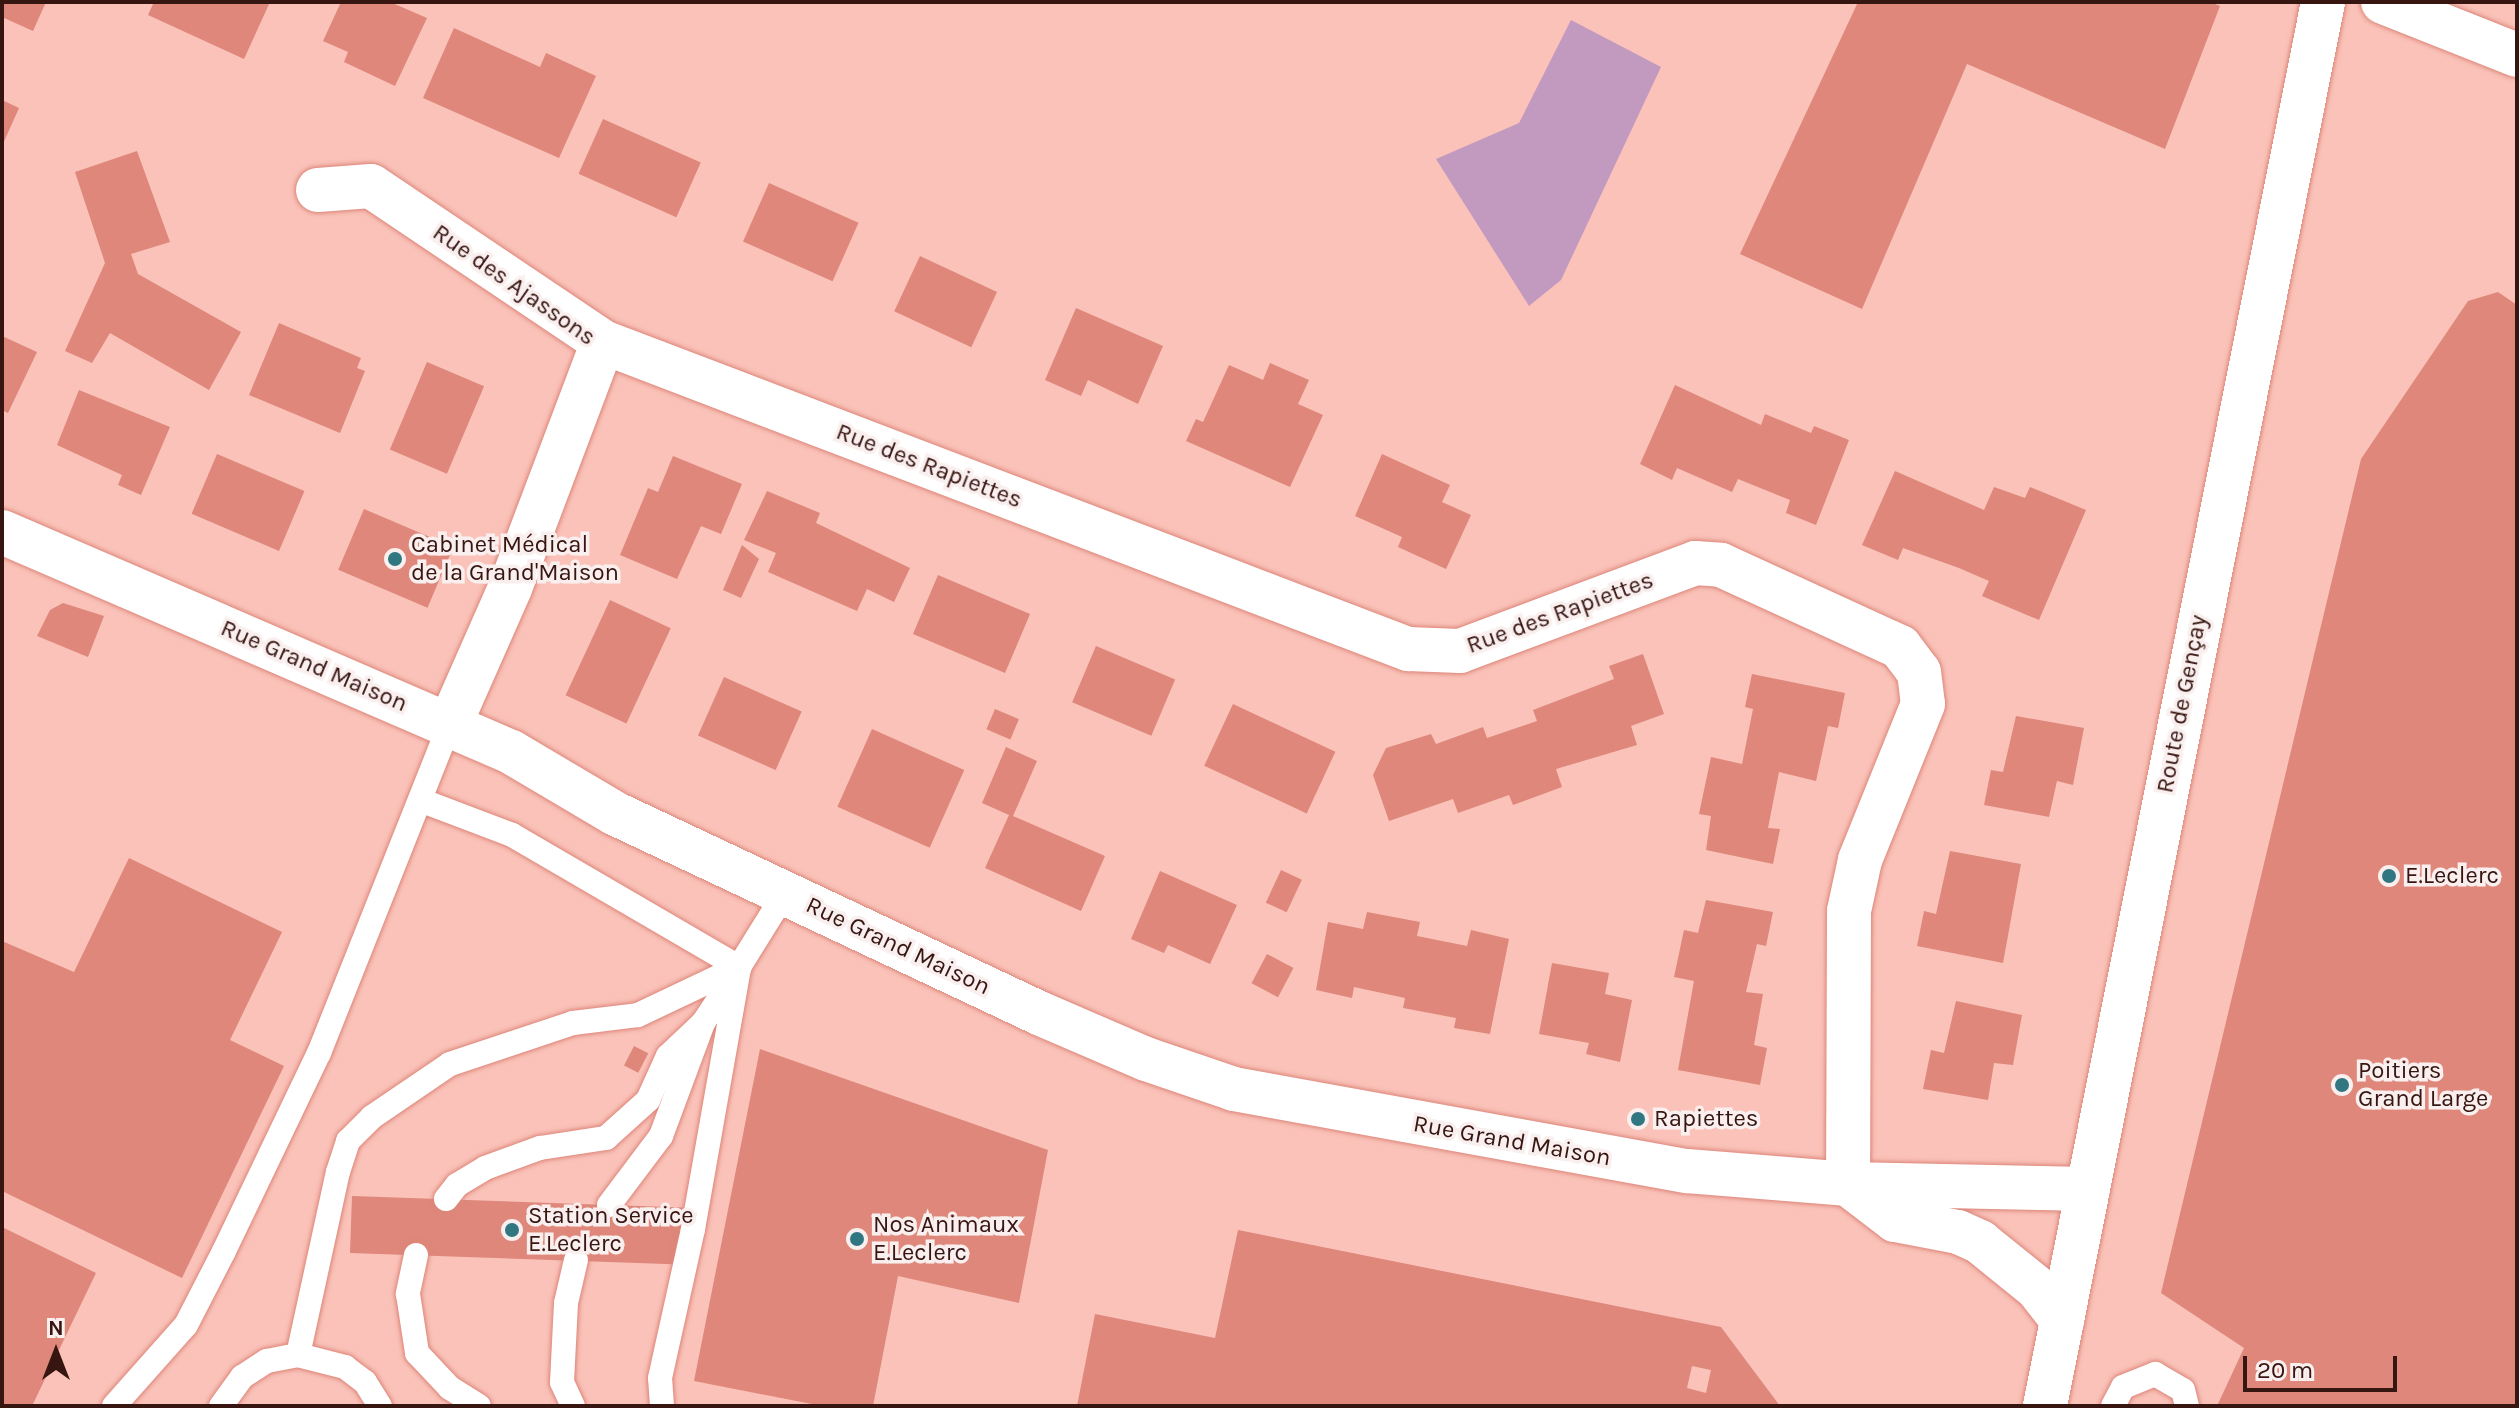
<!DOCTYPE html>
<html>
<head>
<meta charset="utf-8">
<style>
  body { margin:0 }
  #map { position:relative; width:2519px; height:1408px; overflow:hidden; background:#fac2b9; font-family:Karla,sans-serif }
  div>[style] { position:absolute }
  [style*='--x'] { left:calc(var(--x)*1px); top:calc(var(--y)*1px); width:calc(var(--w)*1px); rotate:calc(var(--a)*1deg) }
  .green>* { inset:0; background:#c29abf }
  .building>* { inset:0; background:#de877a; transform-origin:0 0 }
  .roads { filter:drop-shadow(0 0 2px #dd8679) drop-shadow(0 0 2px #dd8679) }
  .service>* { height:24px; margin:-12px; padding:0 12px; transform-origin:12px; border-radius:12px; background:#fff }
  .minor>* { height:44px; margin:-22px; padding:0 22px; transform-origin:22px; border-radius:22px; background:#fff }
  .tertiary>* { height:44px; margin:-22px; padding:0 22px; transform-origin:22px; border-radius:22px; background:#fff }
  .secondary>* { height:44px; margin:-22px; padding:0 22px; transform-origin:22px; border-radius:22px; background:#fff }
  .dots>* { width:22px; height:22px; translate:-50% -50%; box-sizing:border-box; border:4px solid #f9efee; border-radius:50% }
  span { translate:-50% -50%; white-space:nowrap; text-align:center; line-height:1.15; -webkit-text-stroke:7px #f9efee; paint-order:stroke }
  .street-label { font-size:24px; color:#371511 }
  .poi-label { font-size:24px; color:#371511 }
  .left { translate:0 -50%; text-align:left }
  .frame { position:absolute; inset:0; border:4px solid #371511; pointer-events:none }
  .north { position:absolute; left:16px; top:1312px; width:80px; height:80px; -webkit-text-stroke:6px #f9efee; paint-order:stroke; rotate:0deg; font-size:22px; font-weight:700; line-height:32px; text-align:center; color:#371511 }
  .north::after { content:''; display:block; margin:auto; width:28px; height:36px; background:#371511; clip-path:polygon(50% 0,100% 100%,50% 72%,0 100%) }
  .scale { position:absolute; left:2243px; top:1356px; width:154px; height:36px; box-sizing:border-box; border:4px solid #371511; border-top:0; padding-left:10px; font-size:24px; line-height:28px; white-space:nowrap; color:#371511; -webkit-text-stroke:6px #f9efee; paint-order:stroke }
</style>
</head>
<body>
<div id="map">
  <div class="green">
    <i style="clip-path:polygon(1571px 20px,1661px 67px,1561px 280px,1529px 306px,1436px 159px,1519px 123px)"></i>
  </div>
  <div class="building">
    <i style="clip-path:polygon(2px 2px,46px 2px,33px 31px,2px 17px)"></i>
    <i style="clip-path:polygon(154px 2px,270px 2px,244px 59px,148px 15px)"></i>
    <i style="clip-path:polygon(341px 2px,390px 2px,427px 18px,395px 86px,344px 62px,348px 52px,323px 41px)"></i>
    <i style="clip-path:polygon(1858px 2px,2210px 2px,2220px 6px,2165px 149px,1967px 64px,1862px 309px,1740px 254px)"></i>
    <i style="clip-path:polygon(454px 28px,540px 67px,546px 53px,596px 76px,559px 158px,423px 98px)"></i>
    <i style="clip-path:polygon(2px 100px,19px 108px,2px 146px)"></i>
    <i style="left:603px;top:119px;width:107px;height:60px;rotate:24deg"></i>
    <i style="clip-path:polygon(137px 151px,170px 242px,131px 254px,138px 274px,241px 332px,209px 390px,110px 333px,92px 363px,65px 351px,105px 263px,75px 172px)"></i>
    <i style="left:769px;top:183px;width:98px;height:64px;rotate:24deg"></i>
    <i style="left:920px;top:256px;width:85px;height:61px;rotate:25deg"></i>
    <i style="clip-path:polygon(2498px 292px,2517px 305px,2517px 1406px,2217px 1406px,2244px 1348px,2161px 1293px,2361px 459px,2468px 301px)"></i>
    <i style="clip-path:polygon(1076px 308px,1163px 346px,1138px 404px,1088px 380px,1081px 396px,1045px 380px)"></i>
    <i style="clip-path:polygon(279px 323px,361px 358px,357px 368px,365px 371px,340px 433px,249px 395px)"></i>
    <i style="clip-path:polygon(2px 336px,37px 352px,8px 413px,2px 410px)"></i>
    <i style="left:427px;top:362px;width:62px;height:95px;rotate:23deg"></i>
    <i style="clip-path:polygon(1270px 363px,1309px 380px,1298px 404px,1323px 415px,1290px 487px,1186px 441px,1196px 419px,1203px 422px,1229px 365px,1263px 380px)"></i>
    <i style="clip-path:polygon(1675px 385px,1761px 425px,1765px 414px,1811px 433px,1814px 426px,1849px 440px,1816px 525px,1786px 513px,1790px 500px,1738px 479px,1732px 492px,1677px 468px,1672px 480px,1640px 464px)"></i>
    <i style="clip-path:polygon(79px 390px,170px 427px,141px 495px,118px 485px,122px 475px,57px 445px)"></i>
    <i style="left:217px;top:454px;width:95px;height:65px;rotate:23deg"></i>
    <i style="clip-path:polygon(1382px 454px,1450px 485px,1442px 502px,1471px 515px,1446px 569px,1398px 547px,1402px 537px,1355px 516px)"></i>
    <i style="clip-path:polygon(673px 456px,742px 484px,721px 534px,701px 526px,677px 579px,620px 555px,648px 488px,658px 492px)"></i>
    <i style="clip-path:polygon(1895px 471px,1984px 510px,1994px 487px,2025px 498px,2030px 487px,2086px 510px,2039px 620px,1982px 596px,1989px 581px,1959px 568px,1903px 548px,1898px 560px,1862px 545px)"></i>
    <i style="clip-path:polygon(767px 491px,820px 513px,816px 523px,910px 568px,894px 602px,867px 589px,857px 611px,768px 572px,776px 553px,744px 540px)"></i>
    <i style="left:364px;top:509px;width:97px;height:66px;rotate:23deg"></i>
    <i style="clip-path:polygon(742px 545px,759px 559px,741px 598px,723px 590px)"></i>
    <i style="left:938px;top:575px;width:100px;height:64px;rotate:23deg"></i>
    <i style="left:610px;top:600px;width:67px;height:105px;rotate:25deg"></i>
    <i style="clip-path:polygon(63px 603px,104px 616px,88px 657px,37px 636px,50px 610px)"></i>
    <i style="left:1096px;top:646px;width:86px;height:61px;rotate:23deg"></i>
    <i style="clip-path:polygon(1643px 654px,1664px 714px,1631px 726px,1637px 745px,1556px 769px,1562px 787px,1513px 805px,1509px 795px,1458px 813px,1453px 799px,1389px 821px,1373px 775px,1386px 748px,1431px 734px,1436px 744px,1483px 727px,1487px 738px,1537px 721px,1533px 710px,1614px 679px,1609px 666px)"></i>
    <i style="clip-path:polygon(1752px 674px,1845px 693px,1838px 728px,1828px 726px,1816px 781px,1779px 772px,1768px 828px,1780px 829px,1773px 864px,1706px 850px,1711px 816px,1699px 814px,1711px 757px,1742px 764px,1753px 709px,1745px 707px)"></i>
    <i style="left:724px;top:677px;width:85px;height:64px;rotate:24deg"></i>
    <i style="left:1233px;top:704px;width:113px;height:68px;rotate:25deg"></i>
    <i style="left:995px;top:709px;width:26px;height:22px;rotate:23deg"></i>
    <i style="clip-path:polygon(2016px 716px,2084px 728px,2073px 785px,2057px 781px,2049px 817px,1984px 805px,1991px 770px,2003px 772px)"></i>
    <i style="left:872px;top:729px;width:101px;height:85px;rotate:24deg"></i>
    <i style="clip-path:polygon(1006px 747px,1037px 761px,1013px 816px,1105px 856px,1081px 911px,985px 868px,1009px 815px,982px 803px)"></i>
    <i style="clip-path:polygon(1950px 851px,2021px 864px,2003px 963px,1917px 946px,1924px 911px,1936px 914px)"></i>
    <i style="clip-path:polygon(129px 858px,282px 932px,230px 1040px,284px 1066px,182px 1278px,2px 1191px,2px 941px,74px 972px)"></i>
    <i style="left:1281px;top:870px;width:23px;height:36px;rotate:25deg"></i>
    <i style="clip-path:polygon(1160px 871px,1237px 905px,1210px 964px,1168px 945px,1164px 953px,1131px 939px)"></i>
    <i style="clip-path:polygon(1706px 900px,1773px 912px,1766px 946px,1757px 944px,1746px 992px,1763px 994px,1754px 1045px,1767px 1048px,1760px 1085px,1678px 1070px,1694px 981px,1674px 977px,1684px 930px,1698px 933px)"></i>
    <i style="clip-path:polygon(1367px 912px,1420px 922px,1417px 936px,1467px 946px,1471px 930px,1509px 939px,1490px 1034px,1454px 1028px,1456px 1018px,1403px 1008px,1405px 998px,1354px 987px,1352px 998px,1316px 990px,1328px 922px,1363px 929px)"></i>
    <i style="left:1267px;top:954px;width:30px;height:33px;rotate:28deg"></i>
    <i style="clip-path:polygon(1552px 963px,1609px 973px,1605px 994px,1632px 1000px,1620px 1062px,1586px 1054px,1589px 1043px,1539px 1034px)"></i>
    <i style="clip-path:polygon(1956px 1001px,2022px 1015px,2013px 1065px,1994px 1063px,1988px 1100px,1923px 1089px,1931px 1050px,1944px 1053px)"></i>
    <i style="left:634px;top:1046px;width:16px;height:22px;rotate:27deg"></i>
    <i style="clip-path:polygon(760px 1049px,1048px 1150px,1019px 1303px,898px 1276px,873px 1406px,822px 1406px,694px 1381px)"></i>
    <i style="left:352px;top:1196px;width:331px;height:57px;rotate:2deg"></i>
    <i style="clip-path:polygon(2px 1227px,96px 1273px,32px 1406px,2px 1406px)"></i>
    <i style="clip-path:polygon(evenodd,1238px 1230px,1721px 1327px,1780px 1406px,1077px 1406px,1095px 1314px,1215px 1338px,1238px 1230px,1692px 1366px,1711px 1370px,1706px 1393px,1687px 1388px,1692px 1366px)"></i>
  </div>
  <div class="roads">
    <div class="service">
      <i style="--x:420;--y:800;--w:98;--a:20.8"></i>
      <i style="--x:512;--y:835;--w:263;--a:30.2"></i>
      <i style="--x:446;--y:1199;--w:18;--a:-52"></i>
      <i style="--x:457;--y:1185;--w:33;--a:-31"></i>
      <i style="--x:485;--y:1168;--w:59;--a:-20"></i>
      <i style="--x:540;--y:1148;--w:67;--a:-8.6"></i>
      <i style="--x:606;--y:1138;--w:57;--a:-42.1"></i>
      <i style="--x:648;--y:1100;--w:48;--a:-65.6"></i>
      <i style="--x:668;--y:1056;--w:48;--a:-43.3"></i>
      <i style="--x:609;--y:1205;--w:86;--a:-53"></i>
      <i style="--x:661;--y:1136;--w:121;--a:-69.6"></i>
      <i style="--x:703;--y:1023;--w:56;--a:-56.6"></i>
      <i style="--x:416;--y:1255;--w:40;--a:102"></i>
      <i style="--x:408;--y:1294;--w:60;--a:81.3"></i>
      <i style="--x:417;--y:1353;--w:48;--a:46.7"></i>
      <i style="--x:450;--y:1388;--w:34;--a:32"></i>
      <i style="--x:298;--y:1355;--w:187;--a:-77.7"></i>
      <i style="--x:338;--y:1172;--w:33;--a:-72"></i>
      <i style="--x:348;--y:1141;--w:34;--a:-45"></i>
      <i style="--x:372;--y:1117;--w:94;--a:-34.2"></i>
      <i style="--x:450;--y:1064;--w:130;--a:-18.4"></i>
      <i style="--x:573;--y:1023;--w:65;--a:-7"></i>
      <i style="--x:638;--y:1015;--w:112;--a:-25.4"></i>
      <i style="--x:114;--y:1406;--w:108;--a:-48.4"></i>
      <i style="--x:186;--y:1325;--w:83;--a:-62.8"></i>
      <i style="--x:224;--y:1251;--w:220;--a:-64.4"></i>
      <i style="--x:319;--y:1053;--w:354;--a:-68.3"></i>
      <i style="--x:221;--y:1406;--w:36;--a:-54"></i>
      <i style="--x:242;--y:1377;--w:30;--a:-33"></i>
      <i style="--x:267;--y:1361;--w:32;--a:-11"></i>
      <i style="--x:298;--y:1355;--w:49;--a:14.3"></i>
      <i style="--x:345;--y:1367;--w:25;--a:37"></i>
      <i style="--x:365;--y:1382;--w:28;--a:58"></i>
      <i style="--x:573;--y:1406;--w:26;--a:-115"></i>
      <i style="--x:562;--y:1382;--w:79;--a:-87.1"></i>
      <i style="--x:566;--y:1303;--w:44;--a:-76.9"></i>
      <i style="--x:662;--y:1406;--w:28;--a:-94"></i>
      <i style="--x:660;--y:1378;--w:153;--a:-77.5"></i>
      <i style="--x:693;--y:1229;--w:266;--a:-80"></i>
      <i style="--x:739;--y:967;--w:87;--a:-58.1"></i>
      <i style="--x:2113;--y:1406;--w:21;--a:-62"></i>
      <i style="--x:2123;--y:1387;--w:35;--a:-22"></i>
      <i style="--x:2155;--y:1374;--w:32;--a:30"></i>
      <i style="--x:2183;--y:1390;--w:16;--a:76"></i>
    </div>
    <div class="minor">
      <i style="--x:318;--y:190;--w:53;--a:-4.3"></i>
      <i style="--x:371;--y:186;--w:280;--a:33.9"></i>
      <i style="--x:603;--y:342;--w:263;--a:110.7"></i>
      <i style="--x:510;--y:588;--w:149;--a:113.8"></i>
      <i style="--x:603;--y:342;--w:862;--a:20.88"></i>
      <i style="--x:1408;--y:649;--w:52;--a:2.2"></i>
      <i style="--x:1460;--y:651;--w:251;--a:-20.5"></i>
      <i style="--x:1695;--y:563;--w:26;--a:4"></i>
      <i style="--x:1721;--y:565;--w:197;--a:24.6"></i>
      <i style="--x:1900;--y:647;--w:31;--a:53"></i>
      <i style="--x:1919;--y:672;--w:32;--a:83"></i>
      <i style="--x:1923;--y:704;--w:168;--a:112"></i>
      <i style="--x:1860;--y:860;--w:52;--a:102.2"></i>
      <i style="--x:1849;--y:911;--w:273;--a:90.2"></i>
    </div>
    <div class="tertiary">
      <i style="--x:2383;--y:2;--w:144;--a:21.6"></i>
      <i style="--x:2;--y:532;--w:555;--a:23.37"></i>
      <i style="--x:511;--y:752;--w:120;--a:30.6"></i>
      <i style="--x:614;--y:813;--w:470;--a:25.2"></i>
      <i style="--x:1039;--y:1013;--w:116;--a:23.3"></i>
      <i style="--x:1146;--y:1059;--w:93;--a:18.8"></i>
      <i style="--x:1234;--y:1089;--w:460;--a:10.3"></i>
      <i style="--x:1687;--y:1171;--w:162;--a:4.6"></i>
      <i style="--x:1848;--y:1184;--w:240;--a:1.2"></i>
      <i style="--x:1848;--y:1184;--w:59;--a:37.5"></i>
      <i style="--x:1895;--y:1220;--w:64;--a:10.8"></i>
      <i style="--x:1958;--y:1232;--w:24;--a:24"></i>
      <i style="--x:1980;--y:1242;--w:73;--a:38.9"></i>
      <i style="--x:2037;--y:1288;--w:41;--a:52"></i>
    </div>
    <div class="secondary">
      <i style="--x:2045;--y:1406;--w:1431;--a:-78.8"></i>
    </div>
  </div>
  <div class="dots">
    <i style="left:395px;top:559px;background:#307782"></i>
    <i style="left:2389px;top:876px;background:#307782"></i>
    <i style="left:2342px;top:1085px;background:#307782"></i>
    <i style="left:1638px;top:1119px;background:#307782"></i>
    <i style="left:512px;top:1230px;background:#307782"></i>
    <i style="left:857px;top:1239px;background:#307782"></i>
  </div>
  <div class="street-label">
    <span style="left:514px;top:285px;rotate:35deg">Rue des Ajassons</span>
    <span style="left:929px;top:466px;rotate:21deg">Rue des Rapiettes</span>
    <span style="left:1560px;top:613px;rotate:-20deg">Rue des Rapiettes</span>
    <span style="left:314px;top:666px;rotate:23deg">Rue Grand Maison</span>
    <span style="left:2182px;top:704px;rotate:-79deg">Route de Gençay</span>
    <span style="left:898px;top:946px;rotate:25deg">Rue Grand Maison</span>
    <span style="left:1512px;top:1141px;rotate:10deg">Rue Grand Maison</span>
  </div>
  <div class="poi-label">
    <span class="left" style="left:411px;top:559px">Cabinet Médical<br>de la Grand'Maison</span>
    <span class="left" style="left:2405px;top:876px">E.Leclerc</span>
    <span class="left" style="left:2358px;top:1085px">Poitiers<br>Grand Large</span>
    <span class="left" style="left:1654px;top:1119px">Rapiettes</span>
    <span class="left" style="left:528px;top:1230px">Station Service<br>E.Leclerc</span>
    <span class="left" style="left:873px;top:1239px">Nos Animaux<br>E.Leclerc</span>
  </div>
  <div class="frame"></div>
  <div class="north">N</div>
  <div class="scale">20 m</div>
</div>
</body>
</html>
